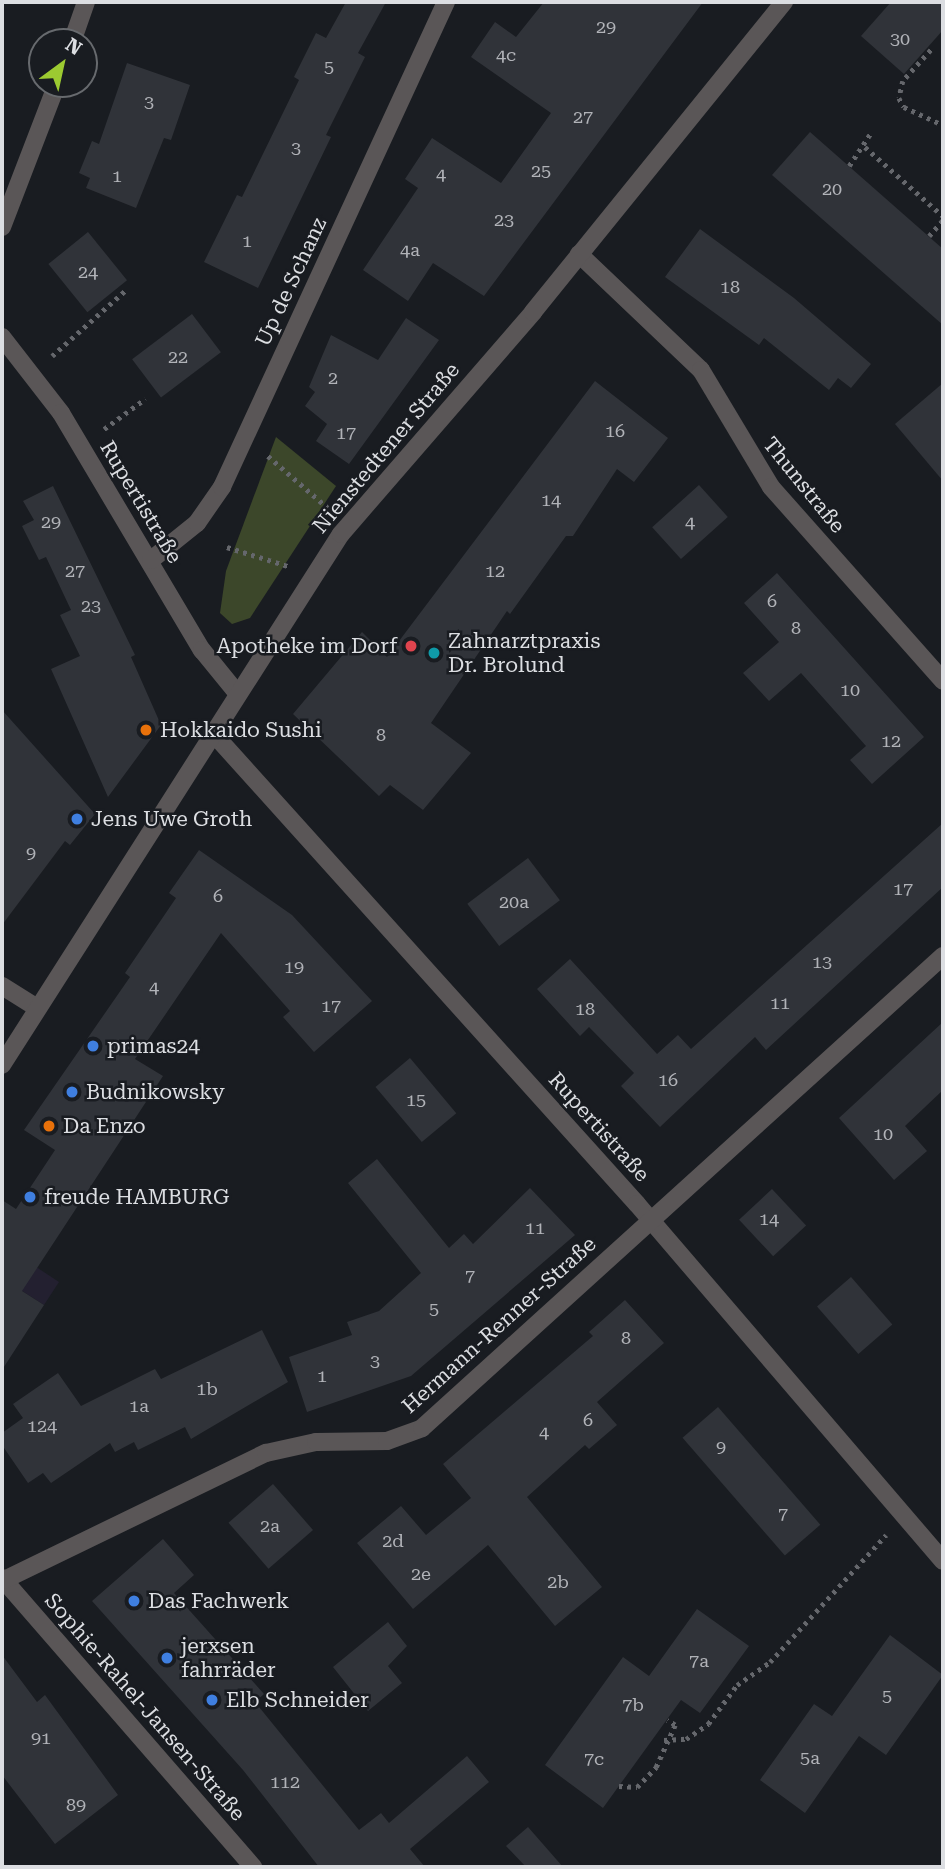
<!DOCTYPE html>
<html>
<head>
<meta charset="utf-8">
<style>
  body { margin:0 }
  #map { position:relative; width:945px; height:1869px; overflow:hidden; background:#191c21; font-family:"Roboto Serif",serif }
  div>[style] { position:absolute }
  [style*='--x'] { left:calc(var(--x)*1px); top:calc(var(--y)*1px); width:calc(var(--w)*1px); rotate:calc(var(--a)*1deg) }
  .commercial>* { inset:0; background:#232030 }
  .green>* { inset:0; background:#3c472a }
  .building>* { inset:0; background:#303339; transform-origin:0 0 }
  .path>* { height:4.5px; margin-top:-2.25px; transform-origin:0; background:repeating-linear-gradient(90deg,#65676c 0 3.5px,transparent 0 8.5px) }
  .minor>* { height:18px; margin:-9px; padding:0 9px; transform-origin:9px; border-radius:9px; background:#5a5657 }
  .dots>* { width:19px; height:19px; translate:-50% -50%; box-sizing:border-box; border:4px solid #191c21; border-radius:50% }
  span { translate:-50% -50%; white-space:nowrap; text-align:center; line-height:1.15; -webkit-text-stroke:5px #191c21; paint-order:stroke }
  .number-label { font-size:18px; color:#b1b3b8 }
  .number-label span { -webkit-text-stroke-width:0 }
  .street-label { font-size:21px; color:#dcdee2 }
  .poi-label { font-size:21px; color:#dcdee2 }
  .left { translate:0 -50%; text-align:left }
  .right { translate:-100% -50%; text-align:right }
  .frame { position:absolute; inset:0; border:4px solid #dcdee2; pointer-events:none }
  .north { position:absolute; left:28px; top:28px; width:70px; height:70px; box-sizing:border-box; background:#191c21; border:2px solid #676a6e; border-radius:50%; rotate:33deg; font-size:19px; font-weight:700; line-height:28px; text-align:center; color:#dcdee2 }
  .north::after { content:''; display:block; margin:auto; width:24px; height:32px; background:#9cca31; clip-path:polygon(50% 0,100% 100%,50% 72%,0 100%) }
</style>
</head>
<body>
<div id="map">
  <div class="commercial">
    <i style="clip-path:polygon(6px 1247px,59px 1282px,44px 1305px,2px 1278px)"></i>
  </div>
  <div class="green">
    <i style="clip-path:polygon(276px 437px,336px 486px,250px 618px,232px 624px,220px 613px,226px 571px)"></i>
  </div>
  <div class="building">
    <i style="clip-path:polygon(346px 2px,386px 2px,358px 53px,365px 57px,326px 135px,331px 137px,258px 288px,204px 262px,237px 195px,242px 197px,299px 80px,294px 77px,316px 33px,326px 38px)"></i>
    <i style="clip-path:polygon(544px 2px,703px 2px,484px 296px,433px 263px,408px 301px,363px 270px,418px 188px,405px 179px,432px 138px,501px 183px,551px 113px,471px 57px,495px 22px,516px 37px)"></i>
    <i style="clip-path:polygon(891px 2px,943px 2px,943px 30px,904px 74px,861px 36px)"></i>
    <i style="clip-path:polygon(127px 63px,190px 85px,171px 140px,164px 138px,136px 208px,86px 188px,90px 178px,79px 173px,92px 141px,99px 144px)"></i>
    <i style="clip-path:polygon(810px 132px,943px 249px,943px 325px,772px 175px)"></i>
    <i style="clip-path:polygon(700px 229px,794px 298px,871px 364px,851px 388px,838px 378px,829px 390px,764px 338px,759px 345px,665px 277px)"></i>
    <i style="left:88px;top:232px;width:62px;height:51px;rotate:51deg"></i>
    <i style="left:192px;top:314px;width:48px;height:75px;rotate:53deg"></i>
    <i style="clip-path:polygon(406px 318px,439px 340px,349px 464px,316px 441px,327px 424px,305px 406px,315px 392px,309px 387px,331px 335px,378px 360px)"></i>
    <i style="clip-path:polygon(595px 381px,668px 438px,634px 482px,617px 469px,573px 536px,566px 536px,510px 614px,507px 611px,431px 723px,471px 753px,423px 810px,390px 785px,379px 796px,293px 714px,362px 632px,387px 657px)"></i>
    <i style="clip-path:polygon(943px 383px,943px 481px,895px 424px)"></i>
    <i style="left:699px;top:485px;width:43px;height:63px;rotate:48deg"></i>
    <i style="clip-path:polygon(53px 486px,135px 655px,131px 657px,161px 725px,108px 797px,51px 669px,80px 656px,60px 615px,71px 610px,46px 557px,39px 560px,22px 526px,34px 520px,23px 501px)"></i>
    <i style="clip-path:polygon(777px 573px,924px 737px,872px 784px,850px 760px,866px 746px,801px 673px,769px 701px,743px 673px,779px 642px,744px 603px)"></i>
    <i style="clip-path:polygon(2px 710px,95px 814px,70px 845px,65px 841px,2px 925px)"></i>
    <i style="clip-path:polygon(943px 823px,943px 887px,766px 1050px,755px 1037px,660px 1127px,621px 1086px,634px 1073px,589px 1027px,580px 1036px,537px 989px,570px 959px,657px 1054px,678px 1035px,691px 1049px)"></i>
    <i style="clip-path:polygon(199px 850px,292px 915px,372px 1001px,314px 1052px,283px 1017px,290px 1011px,221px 933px,135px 1059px,163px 1076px,22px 1291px,44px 1305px,2px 1370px,2px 1200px,16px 1209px,55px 1150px,24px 1130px,130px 977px,125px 973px,176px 898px,169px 893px)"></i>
    <i style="left:528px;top:858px;width:53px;height:76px;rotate:53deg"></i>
    <i style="clip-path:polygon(943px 1022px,943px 1090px,905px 1126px,927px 1151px,894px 1180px,839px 1118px)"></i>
    <i style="left:410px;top:1058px;width:72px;height:45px;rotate:50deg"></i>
    <i style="clip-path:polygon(377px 1159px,449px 1248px,464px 1234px,473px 1244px,530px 1188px,575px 1235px,411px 1376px,307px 1412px,289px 1357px,352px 1335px,347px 1322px,379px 1311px,421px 1273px,348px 1183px)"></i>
    <i style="left:772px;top:1189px;width:50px;height:45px;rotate:47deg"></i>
    <i style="left:851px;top:1277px;width:63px;height:45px;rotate:49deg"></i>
    <i style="clip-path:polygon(625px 1300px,664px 1343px,597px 1402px,617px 1425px,589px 1449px,585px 1445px,527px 1497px,602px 1587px,555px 1626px,488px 1545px,413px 1609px,357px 1543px,401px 1506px,426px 1535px,471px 1498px,443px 1464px,593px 1336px,589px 1332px)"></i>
    <i style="clip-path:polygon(262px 1330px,288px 1382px,191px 1439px,185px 1427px,138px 1450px,134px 1442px,115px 1452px,110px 1443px,51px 1483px,43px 1473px,28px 1483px,2px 1445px,2px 1433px,23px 1418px,13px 1404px,58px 1373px,81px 1406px,155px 1369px,161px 1379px)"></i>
    <i style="left:718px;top:1407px;width:156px;height:47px;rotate:49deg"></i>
    <i style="left:273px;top:1484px;width:61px;height:59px;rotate:49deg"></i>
    <i style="clip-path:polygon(163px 1539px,194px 1575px,174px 1593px,264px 1694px,255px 1702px,359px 1830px,381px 1813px,389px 1823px,467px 1756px,489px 1782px,410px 1849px,425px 1867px,319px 1867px,243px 1770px,92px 1601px)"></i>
    <i style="clip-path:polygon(697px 1609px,749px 1646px,700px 1713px,681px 1700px,603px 1808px,545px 1765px,623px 1657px,649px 1676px)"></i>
    <i style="clip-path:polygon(388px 1622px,407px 1646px,388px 1666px,402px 1683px,368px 1711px,333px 1667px)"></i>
    <i style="clip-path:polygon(890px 1635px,943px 1675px,886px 1755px,859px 1736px,805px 1813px,760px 1780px,814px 1704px,832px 1716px)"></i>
    <i style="clip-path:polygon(2px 1655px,37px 1702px,45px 1695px,118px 1795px,55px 1844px,2px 1775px)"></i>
    <i style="clip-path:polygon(528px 1827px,563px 1867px,526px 1867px,506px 1846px)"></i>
  </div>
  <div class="path">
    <i style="--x:931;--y:50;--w:42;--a:132.1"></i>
    <i style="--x:903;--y:81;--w:17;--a:103"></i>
    <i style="--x:899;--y:98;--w:10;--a:61"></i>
    <i style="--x:904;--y:107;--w:43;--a:24.8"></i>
    <i style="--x:865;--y:147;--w:104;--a:41.5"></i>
    <i style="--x:849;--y:166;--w:42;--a:-56.7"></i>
    <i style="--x:929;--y:236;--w:21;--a:-49"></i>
    <i style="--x:52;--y:356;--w:101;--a:-41.8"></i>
    <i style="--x:104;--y:429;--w:51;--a:-36.2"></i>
    <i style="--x:268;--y:456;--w:79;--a:40.9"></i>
    <i style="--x:227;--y:547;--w:64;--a:17.3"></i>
    <i style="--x:664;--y:1740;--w:22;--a:-3"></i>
    <i style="--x:686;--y:1739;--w:27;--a:-34"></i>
    <i style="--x:708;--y:1724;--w:49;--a:-53.4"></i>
    <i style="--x:737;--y:1685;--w:40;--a:-34.9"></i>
    <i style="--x:770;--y:1662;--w:172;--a:-47.6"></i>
    <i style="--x:619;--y:1786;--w:18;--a:3"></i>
    <i style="--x:637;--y:1787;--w:28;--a:-46"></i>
    <i style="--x:656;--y:1767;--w:46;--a:-65.7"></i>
    <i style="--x:675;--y:1725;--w:9;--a:-148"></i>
  </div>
  <div class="minor">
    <i style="--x:72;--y:42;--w:42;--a:-70.7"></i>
    <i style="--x:2;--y:227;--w:153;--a:-69"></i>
    <i style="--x:579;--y:254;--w:168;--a:43.6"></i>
    <i style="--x:701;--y:370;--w:136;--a:59.1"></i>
    <i style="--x:771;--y:487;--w:259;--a:48.4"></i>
    <i style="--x:2;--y:337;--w:96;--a:52.2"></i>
    <i style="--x:61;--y:413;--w:276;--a:59.3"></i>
    <i style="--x:202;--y:650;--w:55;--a:50.9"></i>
    <i style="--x:151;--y:560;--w:59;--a:-38.8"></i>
    <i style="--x:197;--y:523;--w:44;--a:-55.2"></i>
    <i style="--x:222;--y:487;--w:534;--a:-65.21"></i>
    <i style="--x:212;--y:732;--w:635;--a:48"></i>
    <i style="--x:637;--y:1204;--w:470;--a:49.4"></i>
    <i style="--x:2;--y:986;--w:39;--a:32"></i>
    <i style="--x:2;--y:1065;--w:630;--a:-57.45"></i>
    <i style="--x:341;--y:534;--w:294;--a:-49.1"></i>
    <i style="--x:533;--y:312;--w:399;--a:-51"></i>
    <i style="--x:2;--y:1578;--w:383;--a:49"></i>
    <i style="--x:4;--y:1580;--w:291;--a:-25.9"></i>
    <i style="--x:266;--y:1453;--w:51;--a:-12.4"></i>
    <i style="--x:316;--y:1442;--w:71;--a:-0.8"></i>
    <i style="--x:387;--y:1441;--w:37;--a:-20"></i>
    <i style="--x:422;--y:1428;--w:703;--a:-42.18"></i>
  </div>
  <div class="dots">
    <i style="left:411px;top:646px;background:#e0444e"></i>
    <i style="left:434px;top:653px;background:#0f9aa8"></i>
    <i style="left:146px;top:730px;background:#e8710a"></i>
    <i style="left:77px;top:819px;background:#3f7fe0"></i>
    <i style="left:93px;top:1046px;background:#3f7fe0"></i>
    <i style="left:72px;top:1092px;background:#3f7fe0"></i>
    <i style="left:49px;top:1126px;background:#e8710a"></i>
    <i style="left:30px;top:1197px;background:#3f7fe0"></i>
    <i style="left:134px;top:1601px;background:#3f7fe0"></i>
    <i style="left:167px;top:1658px;background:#3f7fe0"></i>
    <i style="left:212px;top:1700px;background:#3f7fe0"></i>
  </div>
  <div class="number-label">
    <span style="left:606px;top:27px">29</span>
    <span style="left:900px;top:39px">30</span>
    <span style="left:506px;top:55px">4c</span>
    <span style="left:329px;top:67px">5</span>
    <span style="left:149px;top:102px">3</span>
    <span style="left:583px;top:117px">27</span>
    <span style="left:296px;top:148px">3</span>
    <span style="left:541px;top:171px">25</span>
    <span style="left:441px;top:174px">4</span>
    <span style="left:117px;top:176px">1</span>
    <span style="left:832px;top:189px">20</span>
    <span style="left:504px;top:220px">23</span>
    <span style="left:247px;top:241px">1</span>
    <span style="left:410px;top:250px">4a</span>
    <span style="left:88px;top:272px">24</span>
    <span style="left:730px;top:287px">18</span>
    <span style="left:178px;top:357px">22</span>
    <span style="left:333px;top:378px">2</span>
    <span style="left:615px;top:431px">16</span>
    <span style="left:346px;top:433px">17</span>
    <span style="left:551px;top:500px">14</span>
    <span style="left:51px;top:522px">29</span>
    <span style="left:690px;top:522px">4</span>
    <span style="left:75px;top:571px">27</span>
    <span style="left:495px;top:571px">12</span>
    <span style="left:772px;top:601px">6</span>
    <span style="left:91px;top:606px">23</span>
    <span style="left:796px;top:628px">8</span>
    <span style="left:850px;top:690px">10</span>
    <span style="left:381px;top:735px">8</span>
    <span style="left:891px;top:741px">12</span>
    <span style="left:31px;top:853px">9</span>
    <span style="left:903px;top:889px">17</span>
    <span style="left:218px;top:896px">6</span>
    <span style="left:514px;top:902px">20a</span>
    <span style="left:822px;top:962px">13</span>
    <span style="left:294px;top:967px">19</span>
    <span style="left:154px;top:987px">4</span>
    <span style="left:780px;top:1003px">11</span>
    <span style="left:331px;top:1006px">17</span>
    <span style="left:585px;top:1009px">18</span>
    <span style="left:668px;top:1080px">16</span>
    <span style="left:416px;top:1100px">15</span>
    <span style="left:883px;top:1134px">10</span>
    <span style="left:769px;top:1219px">14</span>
    <span style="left:535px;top:1228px">11</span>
    <span style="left:470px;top:1276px">7</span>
    <span style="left:434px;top:1309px">5</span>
    <span style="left:626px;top:1338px">8</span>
    <span style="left:375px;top:1361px">3</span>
    <span style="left:322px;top:1376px">1</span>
    <span style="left:207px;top:1389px">1b</span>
    <span style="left:139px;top:1406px">1a</span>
    <span style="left:588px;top:1420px">6</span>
    <span style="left:42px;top:1426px">124</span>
    <span style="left:544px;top:1432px">4</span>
    <span style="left:721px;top:1447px">9</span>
    <span style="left:783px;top:1514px">7</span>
    <span style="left:270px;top:1526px">2a</span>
    <span style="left:393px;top:1541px">2d</span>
    <span style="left:421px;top:1574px">2e</span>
    <span style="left:558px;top:1582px">2b</span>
    <span style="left:699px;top:1661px">7a</span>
    <span style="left:887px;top:1696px">5</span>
    <span style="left:633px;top:1705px">7b</span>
    <span style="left:41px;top:1738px">91</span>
    <span style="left:810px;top:1758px">5a</span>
    <span style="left:594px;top:1759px">7c</span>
    <span style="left:285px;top:1782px">112</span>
    <span style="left:76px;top:1805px">89</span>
  </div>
  <div class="street-label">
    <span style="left:291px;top:282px;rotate:-65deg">Up de Schanz</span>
    <span style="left:386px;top:448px;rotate:-50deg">Nienstedtener Straße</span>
    <span style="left:804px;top:485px;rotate:51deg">Thunstraße</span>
    <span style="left:141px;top:502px;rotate:59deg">Rupertistraße</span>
    <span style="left:599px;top:1127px;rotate:48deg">Rupertistraße</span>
    <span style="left:499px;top:1325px;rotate:-42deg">Hermann-Renner-Straße</span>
    <span style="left:145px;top:1707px;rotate:49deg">Sophie-Rahel-Jansen-Straße</span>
  </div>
  <div class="poi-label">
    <span class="left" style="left:448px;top:653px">Zahnarztpraxis<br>Dr. Brolund</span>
    <span class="right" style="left:397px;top:646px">Apotheke im Dorf</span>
    <span class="left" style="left:160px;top:730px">Hokkaido Sushi</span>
    <span class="left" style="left:91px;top:819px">Jens Uwe Groth</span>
    <span class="left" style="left:107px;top:1046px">primas24</span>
    <span class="left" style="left:86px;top:1092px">Budnikowsky</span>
    <span class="left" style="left:63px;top:1126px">Da Enzo</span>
    <span class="left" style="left:44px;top:1197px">freude HAMBURG</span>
    <span class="left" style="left:148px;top:1601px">Das Fachwerk</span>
    <span class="left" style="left:181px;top:1658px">jerxsen<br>fahrräder</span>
    <span class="left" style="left:226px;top:1700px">Elb Schneider</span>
  </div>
  <div class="frame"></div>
  <div class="north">N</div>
</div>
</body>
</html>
